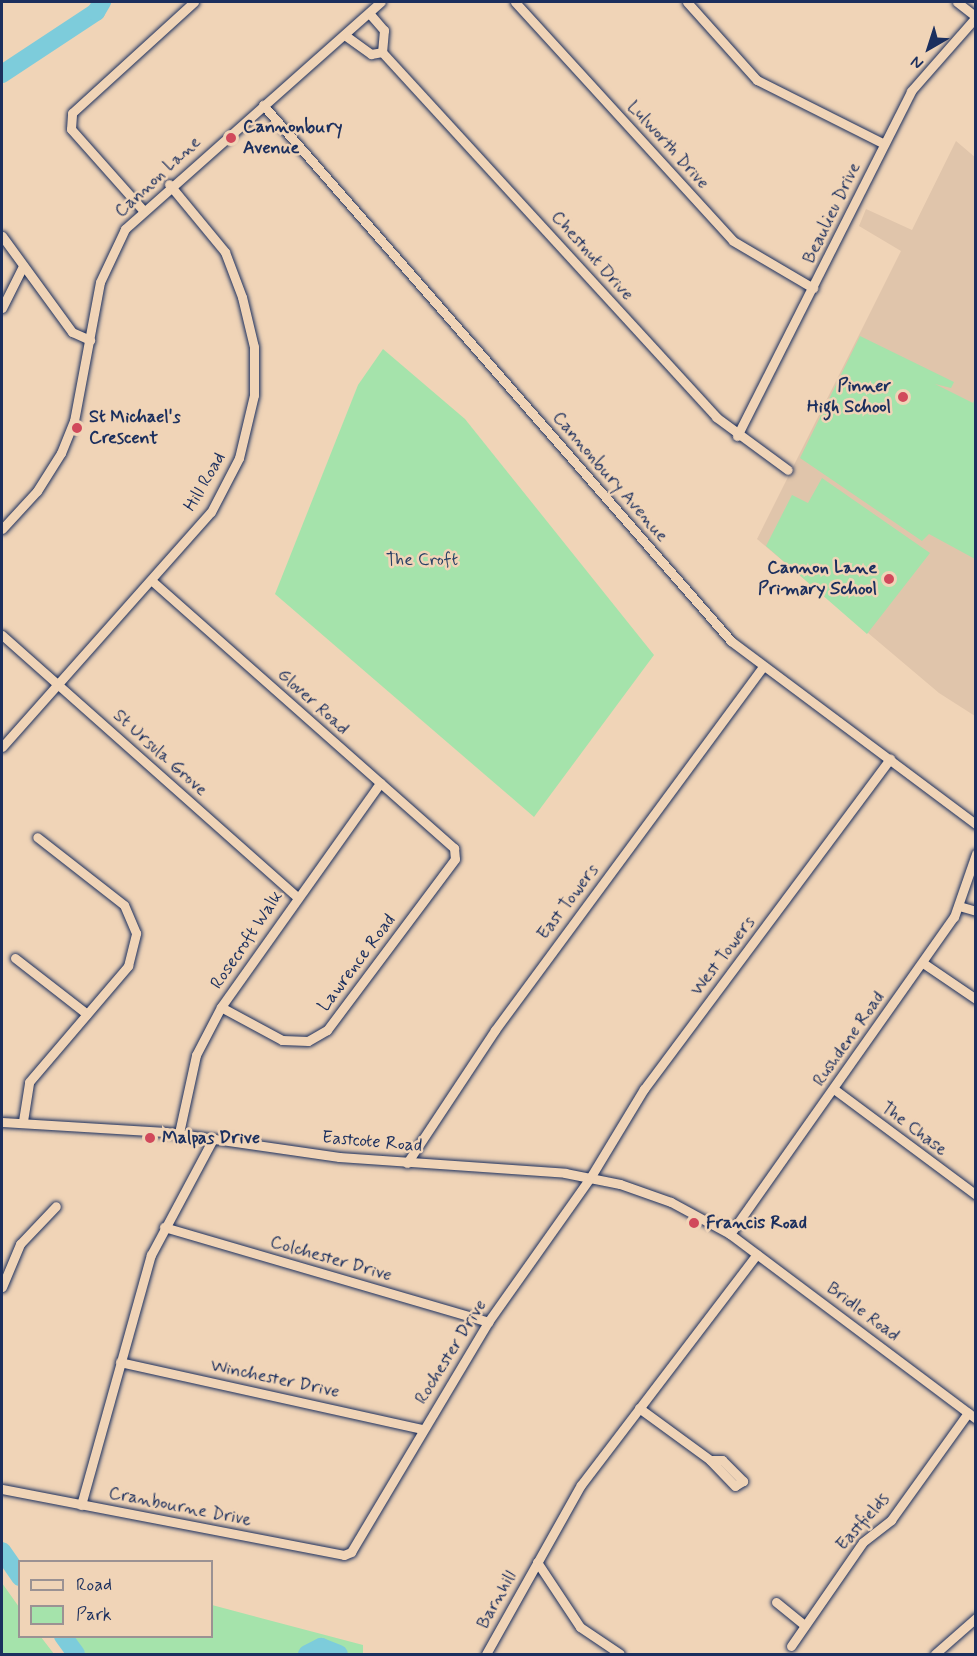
<!DOCTYPE html>
<html>
<head>
<meta charset="utf-8">
<style>
  body { margin:0 }
  #map { position:relative; width:977px; height:1656px; overflow:hidden; background:#f0d4b7; font-family:Mynerve,sans-serif }
  div>[style] { position:absolute }
  [style*='--x'] { left:calc(var(--x)*1px); top:calc(var(--y)*1px); width:calc(var(--w)*1px); rotate:calc(var(--a)*1deg) }
  .built>* { inset:0; background:#e0c5ab }
  .green>* { inset:0; background:#a5e3ab }
  .river>* { height:18px; margin:-9px; padding:0 9px; transform-origin:9px; border-radius:9px; background:#7dccdb }
  .roads { filter:drop-shadow(0 0 2px #1b2f5e) drop-shadow(0 0 2px #1b2f5e) }
  .minor>* { height:9px; margin:-4.5px; padding:0 4.5px; transform-origin:4.5px; border-radius:4.5px; background:#f0d4b7 }
  .dots>* { width:16px; height:16px; translate:-50% -50%; box-sizing:border-box; border:3px solid #f0d4b7; border-radius:50% }
  span { translate:-50% -50%; white-space:nowrap; text-align:center; line-height:1.15; -webkit-text-stroke:5px #f0d4b7; paint-order:stroke }
  .poi-label { font-size:18px; color:#1b2f5e; font-weight:700 }
  .left { translate:0 -50%; text-align:left }
  .right { translate:-100% -50%; text-align:right }
  .street-label { font-size:18px; color:#1b2f5e }
  .park-label { font-size:18px; color:#294166 }
  .frame { position:absolute; inset:0; border:3px solid #1b2f5e; pointer-events:none }
  .legend { position:absolute; left:18px; top:1560px; width:195px; height:78px; box-sizing:border-box; background:#f0d4b7; border:2px solid #9b9293; margin:0; padding:8px 10px; list-style:none; font-size:18px; color:#1b2f5e }
  .legend li { display:flex; align-items:center; gap:12px; height:30px }
  .legend b { width:30px; border:2px solid #9b9293 }
  .north { position:absolute; left:899px; top:18px; width:60px; height:60px; -webkit-text-stroke:4px #f0d4b7; paint-order:stroke; rotate:219deg; font-size:16px; font-weight:700; line-height:24px; text-align:center; color:#1b2f5e }
  .north::after { content:''; display:block; margin:auto; width:21px; height:27px; background:#1b2f5e; clip-path:polygon(50% 0,100% 100%,50% 72%,0 100%) }
</style>
</head>
<body>
<div id="map">
  <div class="built">
    <i style="clip-path:polygon(956px 141px,976px 158px,975px 716px,939px 693px,757px 539px,901px 251px,859px 226px,866px 209px,912px 230px)"></i>
  </div>
  <div class="green">
    <i style="clip-path:polygon(860px 336px,954px 382px,951px 388px,935px 384px,973px 403px,975px 398px,975px 559px,929px 534px,922px 541px,800px 458px)"></i>
    <i style="clip-path:polygon(383px 349px,465px 419px,654px 655px,534px 817px,275px 594px,358px 385px)"></i>
    <i style="clip-path:polygon(822px 478px,930px 553px,867px 634px,766px 546px,792px 495px,808px 503px)"></i>
    <i style="clip-path:polygon(2px 1583px,19px 1607px,20px 1636px,41px 1637px,54px 1654px,2px 1654px)"></i>
    <i style="clip-path:polygon(212px 1605px,363px 1645px,363px 1654px,73px 1654px,60px 1637px,212px 1636px)"></i>
  </div>
  <div class="river">
    <i style="--x:2;--y:74;--w:113;--a:-33.4"></i>
    <i style="--x:96;--y:12;--w:12;--a:-59"></i>
    <i style="--x:2;--y:1551;--w:32;--a:55"></i>
    <i style="--x:63;--y:1636;--w:22;--a:54"></i>
    <i style="--x:307;--y:1654;--w:16;--a:-27"></i>
    <i style="--x:321;--y:1647;--w:19;--a:21"></i>
  </div>
  <div class="roads">
    <div class="minor">
      <i style="--x:515;--y:2;--w:323;--a:47.6"></i>
      <i style="--x:733;--y:241;--w:93;--a:30.4"></i>
      <i style="--x:687;--y:2;--w:105;--a:48.1"></i>
      <i style="--x:757;--y:80;--w:142;--a:26.7"></i>
      <i style="--x:957;--y:2;--w:24;--a:38"></i>
      <i style="--x:369;--y:13;--w:23;--a:49"></i>
      <i style="--x:384;--y:30;--w:22;--a:95"></i>
      <i style="--x:346;--y:36;--w:31;--a:36"></i>
      <i style="--x:371;--y:54;--w:11;--a:-10"></i>
      <i style="--x:382;--y:52;--w:495;--a:47.5"></i>
      <i style="--x:716;--y:417;--w:89;--a:36.4"></i>
      <i style="--x:263;--y:105;--w:712;--a:48.87"></i>
      <i style="--x:731;--y:641;--w:306;--a:36.8"></i>
      <i style="--x:142;--y:209;--w:107;--a:-131.6"></i>
      <i style="--x:71;--y:129;--w:16;--a:-86"></i>
      <i style="--x:72;--y:113;--w:165;--a:-42.3"></i>
      <i style="--x:2;--y:236;--w:119;--a:53.9"></i>
      <i style="--x:72;--y:332;--w:20;--a:24"></i>
      <i style="--x:2;--y:308;--w:47;--a:-63.4"></i>
      <i style="--x:737;--y:436;--w:386;--a:-63.2"></i>
      <i style="--x:911;--y:91;--w:98;--a:-48.7"></i>
      <i style="--x:2;--y:529;--w:52;--a:-47.4"></i>
      <i style="--x:37;--y:491;--w:45;--a:-57.7"></i>
      <i style="--x:61;--y:453;--w:35;--a:-68"></i>
      <i style="--x:74;--y:421;--w:141;--a:-79.4"></i>
      <i style="--x:100;--y:282;--w:59;--a:-64.7"></i>
      <i style="--x:125;--y:229;--w:342;--a:-41.6"></i>
      <i style="--x:151;--y:580;--w:405;--a:41.5"></i>
      <i style="--x:454;--y:848;--w:11;--a:85"></i>
      <i style="--x:455;--y:859;--w:214;--a:126.8"></i>
      <i style="--x:327;--y:1030;--w:22;--a:150"></i>
      <i style="--x:308;--y:1041;--w:26;--a:-178"></i>
      <i style="--x:282;--y:1040;--w:69;--a:-151.6"></i>
      <i style="--x:2;--y:635;--w:393;--a:41.6"></i>
      <i style="--x:2;--y:747;--w:314;--a:-48.4"></i>
      <i style="--x:211;--y:512;--w:61;--a:-62.6"></i>
      <i style="--x:239;--y:458;--w:65;--a:-76.6"></i>
      <i style="--x:254;--y:395;--w:48;--a:-90"></i>
      <i style="--x:254;--y:347;--w:51;--a:-103.5"></i>
      <i style="--x:242;--y:297;--w:48;--a:-110.7"></i>
      <i style="--x:225;--y:252;--w:88;--a:-129.5"></i>
      <i style="--x:959;--y:906;--w:18;--a:16"></i>
      <i style="--x:15;--y:958;--w:91;--a:37.9"></i>
      <i style="--x:923;--y:963;--w:64;--a:34.2"></i>
      <i style="--x:834;--y:1089;--w:177;--a:36.7"></i>
      <i style="--x:23;--y:1121;--w:39;--a:-81"></i>
      <i style="--x:29;--y:1082;--w:153;--a:-49.5"></i>
      <i style="--x:128;--y:966;--w:34;--a:-76"></i>
      <i style="--x:136;--y:933;--w:30;--a:-113"></i>
      <i style="--x:124;--y:905;--w:110;--a:-142"></i>
      <i style="--x:2;--y:1122;--w:164;--a:3.5"></i>
      <i style="--x:166;--y:1132;--w:175;--a:8.2"></i>
      <i style="--x:339;--y:1157;--w:227;--a:4"></i>
      <i style="--x:565;--y:1173;--w:56;--a:11.3"></i>
      <i style="--x:620;--y:1184;--w:54;--a:19.4"></i>
      <i style="--x:671;--y:1202;--w:67;--a:28.5"></i>
      <i style="--x:730;--y:1234;--w:308;--a:36.9"></i>
      <i style="--x:179;--y:1133;--w:80;--a:-77.7"></i>
      <i style="--x:196;--y:1055;--w:54;--a:-62.5"></i>
      <i style="--x:221;--y:1007;--w:275;--a:-54.6"></i>
      <i style="--x:407;--y:1163;--w:159;--a:-56.5"></i>
      <i style="--x:495;--y:1030;--w:452;--a:-53.6"></i>
      <i style="--x:164;--y:1227;--w:338;--a:16.3"></i>
      <i style="--x:730;--y:1234;--w:388;--a:-54.8"></i>
      <i style="--x:954;--y:917;--w:67;--a:-70.8"></i>
      <i style="--x:2;--y:1287;--w:47;--a:-67.3"></i>
      <i style="--x:20;--y:1244;--w:52;--a:-46.5"></i>
      <i style="--x:120;--y:1362;--w:310;--a:12.5"></i>
      <i style="--x:639;--y:1408;--w:88;--a:36.2"></i>
      <i style="--x:710;--y:1460;--w:12;--a:0"></i>
      <i style="--x:722;--y:1460;--w:30;--a:45"></i>
      <i style="--x:743;--y:1481;--w:9;--a:148"></i>
      <i style="--x:735;--y:1486;--w:36;--a:-134"></i>
      <i style="--x:2;--y:1489;--w:348;--a:10.9"></i>
      <i style="--x:344;--y:1555;--w:8;--a:-23"></i>
      <i style="--x:351;--y:1552;--w:268;--a:-59.2"></i>
      <i style="--x:488;--y:1322;--w:176;--a:-54.7"></i>
      <i style="--x:590;--y:1178;--w:104;--a:-58.8"></i>
      <i style="--x:644;--y:1089;--w:412;--a:-53.3"></i>
      <i style="--x:81;--y:1505;--w:260;--a:-74.4"></i>
      <i style="--x:151;--y:1255;--w:132;--a:-61.9"></i>
      <i style="--x:537;--y:1562;--w:78;--a:56.5"></i>
      <i style="--x:580;--y:1627;--w:48;--a:34"></i>
      <i style="--x:776;--y:1602;--w:36;--a:39"></i>
      <i style="--x:791;--y:1646;--w:126;--a:-55.3"></i>
      <i style="--x:863;--y:1542;--w:36;--a:-38"></i>
      <i style="--x:891;--y:1520;--w:132;--a:-54.3"></i>
      <i style="--x:486;--y:1654;--w:194;--a:-60.7"></i>
      <i style="--x:581;--y:1485;--w:290;--a:-52.7"></i>
      <i style="--x:935;--y:1654;--w:55;--a:-41.3"></i>
    </div>
  </div>
  <div class="dots">
    <i style="left:231px;top:138px;background:#d1495b"></i>
    <i style="left:903px;top:397px;background:#d1495b"></i>
    <i style="left:77px;top:428px;background:#d1495b"></i>
    <i style="left:889px;top:579px;background:#d1495b"></i>
    <i style="left:150px;top:1138px;background:#d1495b"></i>
    <i style="left:694px;top:1223px;background:#d1495b"></i>
  </div>
  <div class="poi-label">
    <span class="left" style="left:243px;top:138px">Cannonbury<br>Avenue</span>
    <span class="right" style="left:891px;top:397px">Pinner<br>High School</span>
    <span class="left" style="left:89px;top:428px">St Michael's<br>Crescent</span>
    <span class="right" style="left:877px;top:579px">Cannon Lane<br>Primary School</span>
    <span class="left" style="left:162px;top:1138px">Malpas Drive</span>
    <span class="left" style="left:706px;top:1223px">Francis Road</span>
  </div>
  <div class="street-label">
    <span style="left:668px;top:145px;rotate:48deg">Lulworth Drive</span>
    <span style="left:158px;top:177px;rotate:-43deg">Cannon Lane</span>
    <span style="left:832px;top:213px;rotate:-64deg">Beaulieu Drive</span>
    <span style="left:592px;top:256px;rotate:48deg">Chestnut Drive</span>
    <span style="left:610px;top:477px;rotate:49deg">Cannonbury Avenue</span>
    <span style="left:205px;top:482px;rotate:-60deg">Hill Road</span>
    <span style="left:313px;top:702px;rotate:42deg">Glover Road</span>
    <span style="left:160px;top:753px;rotate:42deg">St Ursula Grove</span>
    <span style="left:568px;top:902px;rotate:-53deg">East Towers</span>
    <span style="left:247px;top:940px;rotate:-56deg">Rosecroft Walk</span>
    <span style="left:723px;top:956px;rotate:-53deg">West Towers</span>
    <span style="left:357px;top:963px;rotate:-53deg">Lawrence Road</span>
    <span style="left:849px;top:1039px;rotate:-55deg">Rushdene Road</span>
    <span style="left:914px;top:1129px;rotate:37deg">The Chase</span>
    <span style="left:372px;top:1142px;rotate:5deg">Eastcote Road</span>
    <span style="left:331px;top:1259px;rotate:16deg">Colchester Drive</span>
    <span style="left:863px;top:1312px;rotate:37deg">Bridle Road</span>
    <span style="left:451px;top:1352px;rotate:-58deg">Rochester Drive</span>
    <span style="left:275px;top:1379px;rotate:12deg">Winchester Drive</span>
    <span style="left:180px;top:1507px;rotate:11deg">Cranbourne Drive</span>
    <span style="left:863px;top:1522px;rotate:-48deg">Eastfields</span>
    <span style="left:497px;top:1600px;rotate:-61deg">Barnhill</span>
  </div>
  <div class="park-label">
    <span style="left:422px;top:560px">The Croft</span>
  </div>
  <div class="frame"></div>
  <ul class="legend">
  <li><b style="height:8px;background:#f0d4b7"></b>Road</li>
  <li><b style="height:16px;background:#a5e3ab"></b>Park</li>
  </ul>
  <div class="north">N</div>
</div>
</body>
</html>
